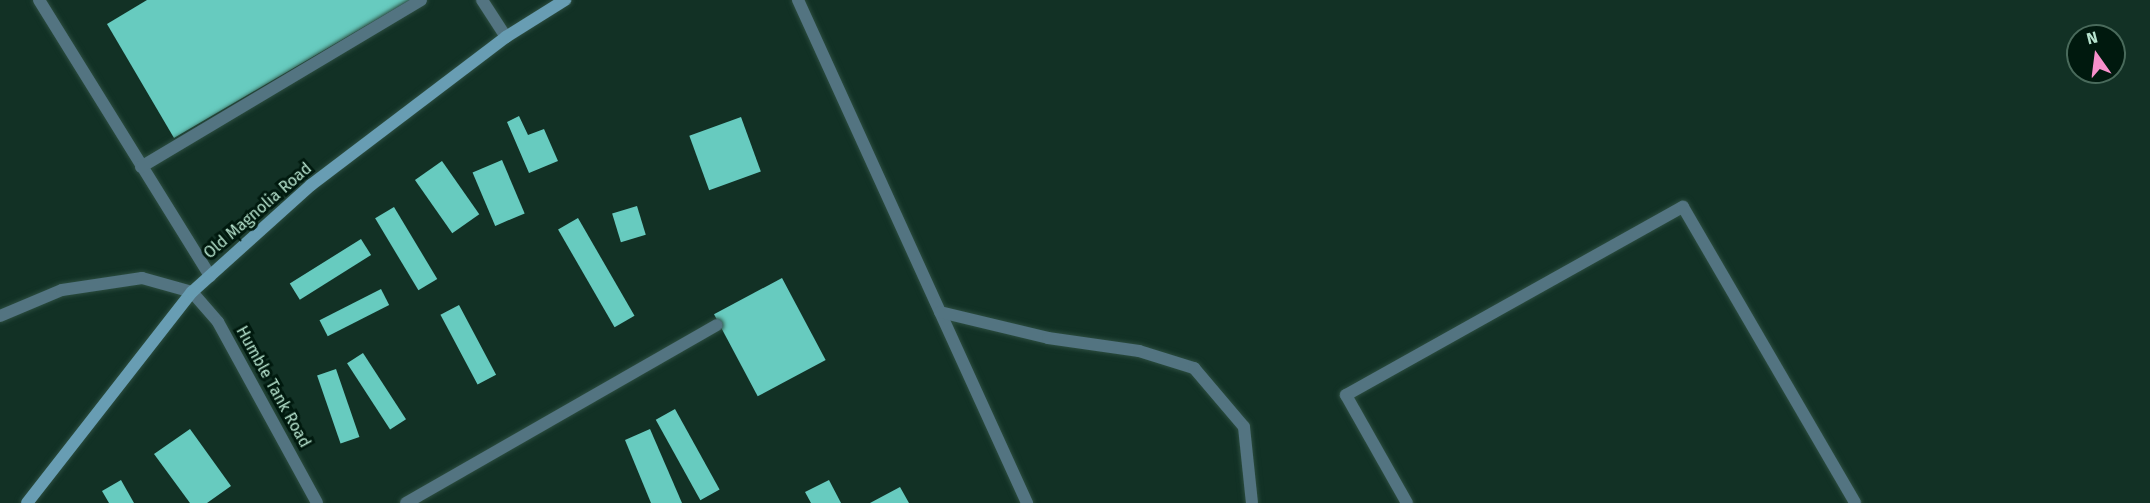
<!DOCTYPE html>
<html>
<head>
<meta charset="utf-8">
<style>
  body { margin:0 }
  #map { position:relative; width:2150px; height:503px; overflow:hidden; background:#123125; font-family:"Fira Sans",sans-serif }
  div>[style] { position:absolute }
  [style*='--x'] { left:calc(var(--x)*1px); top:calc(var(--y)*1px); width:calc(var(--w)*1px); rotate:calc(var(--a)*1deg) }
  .building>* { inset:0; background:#67cbbf; transform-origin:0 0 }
  .roads { filter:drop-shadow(0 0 2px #2c4d40) drop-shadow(0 0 2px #2c4d40) }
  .lane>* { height:12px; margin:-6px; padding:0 6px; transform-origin:6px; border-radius:6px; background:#537481 }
  .street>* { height:12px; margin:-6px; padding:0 6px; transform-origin:6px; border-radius:6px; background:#537481 }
  .secondary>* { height:12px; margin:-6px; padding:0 6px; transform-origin:6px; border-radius:6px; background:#689db3 }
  span { translate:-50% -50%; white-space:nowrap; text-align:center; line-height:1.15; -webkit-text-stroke:6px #00190e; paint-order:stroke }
  .street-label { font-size:16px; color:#b6e3ce }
  .north { position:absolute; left:2066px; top:24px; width:60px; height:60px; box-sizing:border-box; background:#00190e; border:2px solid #496a5b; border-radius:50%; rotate:346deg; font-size:16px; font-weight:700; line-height:24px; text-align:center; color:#b6e3ce }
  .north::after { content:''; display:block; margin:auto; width:21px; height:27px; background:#f890cc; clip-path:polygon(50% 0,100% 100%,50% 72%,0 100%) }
</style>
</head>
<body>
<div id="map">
  <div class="building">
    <i style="clip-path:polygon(147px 0,410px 0,174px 138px,107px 24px)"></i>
    <i style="clip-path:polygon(519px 116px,528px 135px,544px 129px,558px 161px,529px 173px,507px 122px)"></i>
    <i style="left:741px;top:117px;width:58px;height:55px;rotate:70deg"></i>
    <i style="left:502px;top:160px;width:58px;height:32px;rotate:67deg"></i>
    <i style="left:442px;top:161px;width:65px;height:33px;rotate:55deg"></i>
    <i style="left:637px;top:206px;width:30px;height:26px;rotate:73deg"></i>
    <i style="left:394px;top:207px;width:84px;height:22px;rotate:59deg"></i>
    <i style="left:578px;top:218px;width:113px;height:23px;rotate:60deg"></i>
    <i style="left:361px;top:239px;width:19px;height:84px;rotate:58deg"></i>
    <i style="left:782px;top:278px;width:93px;height:77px;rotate:62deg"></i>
    <i style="left:381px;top:289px;width:18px;height:69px;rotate:63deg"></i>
    <i style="left:459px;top:305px;width:79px;height:21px;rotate:62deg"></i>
    <i style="left:363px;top:353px;width:79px;height:19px;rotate:57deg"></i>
    <i style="left:336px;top:369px;width:72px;height:20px;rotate:71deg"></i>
    <i style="left:675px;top:409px;width:92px;height:22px;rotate:61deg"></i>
    <i style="clip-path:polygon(190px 429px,231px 486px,207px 503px,190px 503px,154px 454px)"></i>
    <i style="clip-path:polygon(650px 429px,682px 503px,651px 503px,625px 440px)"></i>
    <i style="clip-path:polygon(121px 480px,134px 503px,109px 503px,102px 491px)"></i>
    <i style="clip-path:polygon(829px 480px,841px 503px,811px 503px,805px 492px)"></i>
    <i style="clip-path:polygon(900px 487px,909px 503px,870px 503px)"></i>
  </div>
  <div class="roads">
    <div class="lane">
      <i style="--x:39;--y:0;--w:325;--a:58.2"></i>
      <i style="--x:482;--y:0;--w:44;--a:57"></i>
      <i style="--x:798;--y:0;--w:553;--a:65.52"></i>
      <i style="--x:141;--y:167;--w:326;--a:-30.8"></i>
      <i style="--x:940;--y:312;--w:111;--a:13.5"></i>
      <i style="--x:1048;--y:338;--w:92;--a:8.1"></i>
      <i style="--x:1139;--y:351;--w:58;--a:17.2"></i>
      <i style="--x:1194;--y:368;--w:77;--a:49.7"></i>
      <i style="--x:1244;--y:427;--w:76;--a:84"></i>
      <i style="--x:406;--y:503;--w:358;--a:-29.8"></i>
      <i style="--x:1407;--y:503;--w:124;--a:-119.5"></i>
      <i style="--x:1346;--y:395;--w:386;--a:-29.2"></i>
      <i style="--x:1683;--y:207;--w:342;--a:59.8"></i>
    </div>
    <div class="street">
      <i style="--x:0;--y:316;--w:67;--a:-22.8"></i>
      <i style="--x:62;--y:290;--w:81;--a:-8.5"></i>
      <i style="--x:142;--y:278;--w:52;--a:15.6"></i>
      <i style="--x:192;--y:292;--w:40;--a:49"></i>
      <i style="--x:218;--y:322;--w:206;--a:61.3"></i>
    </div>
    <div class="secondary">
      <i style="--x:27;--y:503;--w:268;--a:-52"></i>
      <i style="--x:192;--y:292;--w:160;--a:-42"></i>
      <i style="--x:311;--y:185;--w:245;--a:-37.2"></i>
      <i style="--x:506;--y:37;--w:70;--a:-32.1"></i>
    </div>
  </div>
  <div class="street-label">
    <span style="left:258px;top:211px;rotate:-41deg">Old Magnolia Road</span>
    <span style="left:273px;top:387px;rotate:61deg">Humble Tank Road</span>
  </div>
  <div class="north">N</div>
</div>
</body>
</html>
